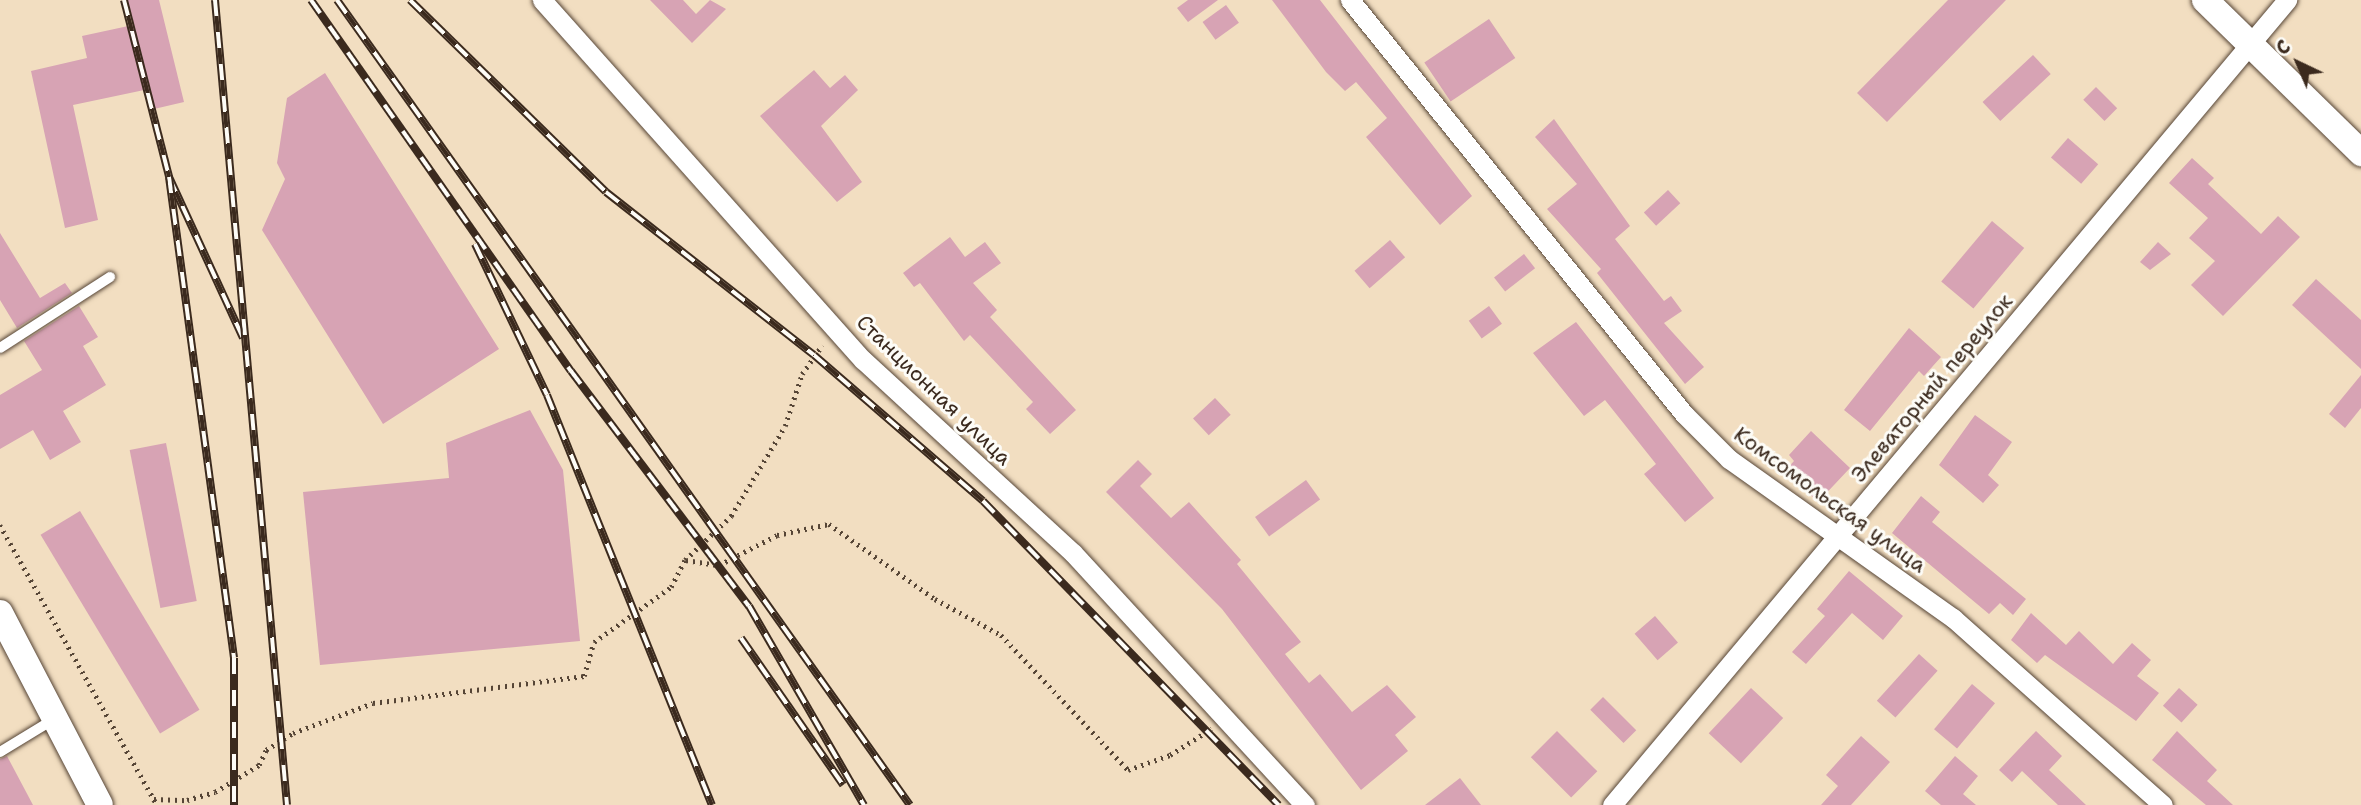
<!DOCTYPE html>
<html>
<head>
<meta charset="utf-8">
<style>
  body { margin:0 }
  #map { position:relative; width:2361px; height:805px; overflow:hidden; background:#f2dec1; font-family:"Shantell Sans",sans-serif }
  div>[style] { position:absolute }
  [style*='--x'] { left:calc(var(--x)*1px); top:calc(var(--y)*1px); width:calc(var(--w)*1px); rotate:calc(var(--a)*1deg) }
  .building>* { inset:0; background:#d7a3b4; transform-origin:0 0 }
  .path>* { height:4.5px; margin-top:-2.25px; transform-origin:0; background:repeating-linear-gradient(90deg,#564536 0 2px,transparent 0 7px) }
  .roads { filter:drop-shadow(0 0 2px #564536) drop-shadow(0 0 2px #564536) }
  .lane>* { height:10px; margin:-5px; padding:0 5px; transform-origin:5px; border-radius:5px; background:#fff }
  .street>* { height:19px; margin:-9.5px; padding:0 9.5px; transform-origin:9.5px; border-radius:9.5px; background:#fff }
  .secondary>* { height:26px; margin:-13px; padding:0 13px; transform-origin:13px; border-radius:13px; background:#fff }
  .rail>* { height:8px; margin-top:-4px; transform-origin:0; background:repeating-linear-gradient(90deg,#fdfcf7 0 16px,#3b2a1e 0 32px); box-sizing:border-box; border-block:2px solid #3b2a1e }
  span { translate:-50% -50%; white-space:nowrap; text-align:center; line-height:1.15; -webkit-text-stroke:6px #fdfcf7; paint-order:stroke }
  .street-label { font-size:21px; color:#3b2a1e }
  .north { position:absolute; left:2263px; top:28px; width:70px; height:70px; -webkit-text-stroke:5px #fdfcf7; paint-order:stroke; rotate:316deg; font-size:19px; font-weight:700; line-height:28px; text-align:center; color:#3b2a1e }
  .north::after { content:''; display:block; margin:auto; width:24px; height:32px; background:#3b2a1e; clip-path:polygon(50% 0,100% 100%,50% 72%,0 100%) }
</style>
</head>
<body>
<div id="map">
  <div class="building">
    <i style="clip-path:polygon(127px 0,159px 0,184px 102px,154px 109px,149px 89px,73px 105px,98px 220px,65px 228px,31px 71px,87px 58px,82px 36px,133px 25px)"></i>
    <i style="clip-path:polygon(650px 0,683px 0,696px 14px,710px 0,726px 9px,692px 43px)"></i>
    <i style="clip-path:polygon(1188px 0,1218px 0,1188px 22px,1177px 8px)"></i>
    <i style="clip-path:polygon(1272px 0,1320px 0,1472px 196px,1440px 225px,1366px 137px,1387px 118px,1356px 82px,1345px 91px,1326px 72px)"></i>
    <i style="clip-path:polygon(1948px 0,2006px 0,1887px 122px,1857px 93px)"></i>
    <i style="left:1226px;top:5px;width:22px;height:29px;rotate:54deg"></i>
    <i style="left:1489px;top:19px;width:47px;height:78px;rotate:56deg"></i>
    <i style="left:2033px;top:55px;width:26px;height:69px;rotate:47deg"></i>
    <i style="clip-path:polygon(814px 70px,830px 88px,845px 75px,858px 90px,821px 126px,862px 182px,837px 202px,760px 116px)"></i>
    <i style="clip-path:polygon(325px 73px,499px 349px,383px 424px,262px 230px,285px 179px,277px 163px,287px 98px)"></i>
    <i style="left:2096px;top:87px;width:30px;height:18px;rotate:45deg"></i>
    <i style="clip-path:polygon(1554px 119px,1630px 226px,1615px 239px,1664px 301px,1671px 296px,1682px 311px,1664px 323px,1704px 367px,1685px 384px,1597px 273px,1601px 269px,1547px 209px,1577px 184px,1535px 137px)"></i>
    <i style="left:2068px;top:138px;width:40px;height:26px;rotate:41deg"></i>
    <i style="clip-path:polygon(2192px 158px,2214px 178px,2208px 184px,2261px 234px,2278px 216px,2300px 237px,2223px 316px,2191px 285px,2215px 261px,2189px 238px,2208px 218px,2169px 183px)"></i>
    <i style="left:1668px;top:190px;width:18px;height:33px;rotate:47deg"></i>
    <i style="left:1992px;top:221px;width:42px;height:79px;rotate:40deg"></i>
    <i style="clip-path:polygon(0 233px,40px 298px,65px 283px,72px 293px,17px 328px,0 300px)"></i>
    <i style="clip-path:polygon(950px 237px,965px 257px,985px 242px,1001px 263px,973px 283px,997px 310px,990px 317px,1076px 410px,1050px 434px,1026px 409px,1033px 402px,970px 335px,964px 341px,920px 283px,914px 287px,903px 273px)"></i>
    <i style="left:1390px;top:240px;width:23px;height:47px;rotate:49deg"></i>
    <i style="clip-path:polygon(2158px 242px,2171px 254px,2150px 270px,2140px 262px)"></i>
    <i style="left:1524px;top:254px;width:18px;height:38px;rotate:52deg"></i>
    <i style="clip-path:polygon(2316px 279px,2361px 320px,2361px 369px,2292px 305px)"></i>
    <i style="clip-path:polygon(79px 306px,98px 337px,83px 346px,106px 385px,63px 411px,81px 442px,50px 460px,33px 430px,0 449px,0 395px,42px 370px,24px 341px)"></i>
    <i style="left:1489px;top:306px;width:22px;height:25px;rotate:54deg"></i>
    <i style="clip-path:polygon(1576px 322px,1714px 498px,1685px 522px,1644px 474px,1656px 464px,1605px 400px,1584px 416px,1533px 353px)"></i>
    <i style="clip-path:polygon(1909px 328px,1941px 357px,1924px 376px,1919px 371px,1870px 431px,1844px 410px)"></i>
    <i style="clip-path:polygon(2361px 375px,2361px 408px,2345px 428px,2329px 414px)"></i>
    <i style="left:1215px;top:398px;width:23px;height:30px;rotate:47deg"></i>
    <i style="clip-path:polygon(530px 410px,563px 470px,580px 641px,320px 665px,303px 492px,449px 478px,446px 443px)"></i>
    <i style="clip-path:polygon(1975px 415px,2012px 442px,1988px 475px,1999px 485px,1983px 503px,1939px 465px)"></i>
    <i style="clip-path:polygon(1811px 431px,1850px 468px,1818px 502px,1785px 471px,1794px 461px,1789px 455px)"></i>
    <i style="left:166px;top:443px;width:161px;height:37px;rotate:79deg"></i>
    <i style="clip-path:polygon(1138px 460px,1152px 474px,1140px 486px,1171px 518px,1189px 502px,1241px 560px,1237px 564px,1301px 642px,1285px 654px,1309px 683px,1320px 674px,1352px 712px,1387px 685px,1416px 717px,1395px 735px,1408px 751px,1361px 790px,1222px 609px,1106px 492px)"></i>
    <i style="left:1306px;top:480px;width:24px;height:63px;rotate:54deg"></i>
    <i style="clip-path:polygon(1921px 496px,1940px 512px,1932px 522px,2026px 599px,2013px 615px,2000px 603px,1989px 614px,1892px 533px)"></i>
    <i style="left:80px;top:511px;width:232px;height:46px;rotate:59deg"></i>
    <i style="clip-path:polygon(1849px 571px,1903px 616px,1883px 640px,1852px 613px,1806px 664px,1792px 652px,1825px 616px,1817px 609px)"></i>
    <i style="clip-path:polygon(2031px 613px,2066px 645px,2079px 631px,2113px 664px,2132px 643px,2151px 660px,2137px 676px,2159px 693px,2136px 721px,2045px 655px,2037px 663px,2011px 640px)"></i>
    <i style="left:1655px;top:616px;width:35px;height:27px;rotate:49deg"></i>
    <i style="left:1919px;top:654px;width:25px;height:63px;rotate:42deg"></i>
    <i style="left:1972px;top:684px;width:30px;height:59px;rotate:40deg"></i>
    <i style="left:1751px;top:688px;width:44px;height:62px;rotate:43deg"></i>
    <i style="left:2179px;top:688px;width:25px;height:24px;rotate:42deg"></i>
    <i style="left:1603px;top:697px;width:47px;height:18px;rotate:45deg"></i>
    <i style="left:1557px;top:731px;width:57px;height:37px;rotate:45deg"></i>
    <i style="clip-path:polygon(2036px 731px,2062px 756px,2049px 770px,2086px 805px,2058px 805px,2022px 771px,2012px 782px,1999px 770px)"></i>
    <i style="clip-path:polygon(2177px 731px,2217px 770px,2207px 781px,2233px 805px,2206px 805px,2152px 760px)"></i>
    <i style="clip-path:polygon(1861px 736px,1890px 762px,1851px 805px,1821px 805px,1838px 786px,1826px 775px)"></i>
    <i style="clip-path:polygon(7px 756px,33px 805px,0 805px,0 759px)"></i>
    <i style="clip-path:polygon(1955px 756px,1978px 776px,1963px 794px,1976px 805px,1941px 805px,1925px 791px)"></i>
    <i style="clip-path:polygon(1460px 778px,1481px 805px,1425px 805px)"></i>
  </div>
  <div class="path">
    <i style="--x:0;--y:525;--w:321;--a:60.7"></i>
    <i style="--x:686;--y:560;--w:33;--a:9"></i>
    <i style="--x:719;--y:565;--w:65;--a:-27.3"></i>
    <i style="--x:777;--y:535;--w:53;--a:-11.9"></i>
    <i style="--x:829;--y:524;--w:130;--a:35.3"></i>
    <i style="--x:935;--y:599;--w:75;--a:28.6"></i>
    <i style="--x:1001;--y:635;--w:185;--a:46.7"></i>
    <i style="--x:1128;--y:770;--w:45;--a:-19.7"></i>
    <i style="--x:1170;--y:755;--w:49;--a:-32.4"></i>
    <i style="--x:154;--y:799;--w:33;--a:2"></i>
    <i style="--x:187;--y:800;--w:29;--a:-16"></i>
    <i style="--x:215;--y:792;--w:52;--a:-31.5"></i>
    <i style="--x:259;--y:765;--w:17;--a:-65"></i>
    <i style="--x:266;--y:750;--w:32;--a:-32"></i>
    <i style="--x:293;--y:733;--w:85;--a:-20.6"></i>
    <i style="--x:373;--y:703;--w:213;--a:-7.3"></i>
    <i style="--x:584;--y:676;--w:35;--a:-74"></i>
    <i style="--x:594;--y:642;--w:95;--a:-35.5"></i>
    <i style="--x:671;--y:587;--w:30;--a:-63"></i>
    <i style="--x:685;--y:560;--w:64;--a:-43.7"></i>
    <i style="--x:731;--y:516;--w:105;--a:-59"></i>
    <i style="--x:785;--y:426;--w:55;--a:-71.9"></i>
    <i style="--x:802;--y:374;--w:35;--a:-55"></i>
  </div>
  <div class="roads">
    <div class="lane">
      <i style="--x:0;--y:348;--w:131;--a:-32.8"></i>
      <i style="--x:0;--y:752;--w:63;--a:-31.4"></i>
    </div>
    <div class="street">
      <i style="--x:542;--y:0;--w:482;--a:48.3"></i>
      <i style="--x:863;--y:360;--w:285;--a:42.6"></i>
      <i style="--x:1073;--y:553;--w:343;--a:47.4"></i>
      <i style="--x:1350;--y:0;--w:532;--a:51.1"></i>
      <i style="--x:1684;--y:414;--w:64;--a:45"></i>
      <i style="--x:1729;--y:459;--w:275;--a:35.4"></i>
      <i style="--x:1953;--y:618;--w:281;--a:41.7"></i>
      <i style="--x:1612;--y:805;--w:1051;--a:-50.02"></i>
    </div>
    <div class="secondary">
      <i style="--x:2205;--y:0;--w:219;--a:44.4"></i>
      <i style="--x:0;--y:613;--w:216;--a:62.5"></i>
    </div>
  </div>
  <div class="rail">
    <i style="--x:124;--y:0;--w:183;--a:75.7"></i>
    <i style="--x:169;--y:177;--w:177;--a:65.3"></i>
    <i style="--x:215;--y:0;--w:808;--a:84.89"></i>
    <i style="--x:311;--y:0;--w:453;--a:55"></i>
    <i style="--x:571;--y:371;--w:295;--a:52.9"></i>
    <i style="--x:749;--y:606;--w:230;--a:60"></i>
    <i style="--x:337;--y:0;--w:988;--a:54.56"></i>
    <i style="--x:410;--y:0;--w:274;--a:44.4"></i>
    <i style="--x:606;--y:192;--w:264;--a:38.1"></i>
    <i style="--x:814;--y:355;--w:223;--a:40.8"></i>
    <i style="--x:983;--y:501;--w:424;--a:45.8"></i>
    <i style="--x:169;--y:177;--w:485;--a:82.3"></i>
    <i style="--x:234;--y:658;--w:147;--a:90"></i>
    <i style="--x:475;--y:244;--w:167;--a:64.5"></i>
    <i style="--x:547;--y:395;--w:442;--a:68.1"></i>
    <i style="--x:741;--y:638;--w:179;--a:55.2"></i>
  </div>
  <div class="street-label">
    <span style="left:1932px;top:388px;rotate:-50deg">Элеваторный переулок</span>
    <span style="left:934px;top:390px;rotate:44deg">Станционная улица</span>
    <span style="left:1830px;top:500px;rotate:36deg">Комсомольская улица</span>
  </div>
  <div class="north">С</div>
</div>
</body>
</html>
